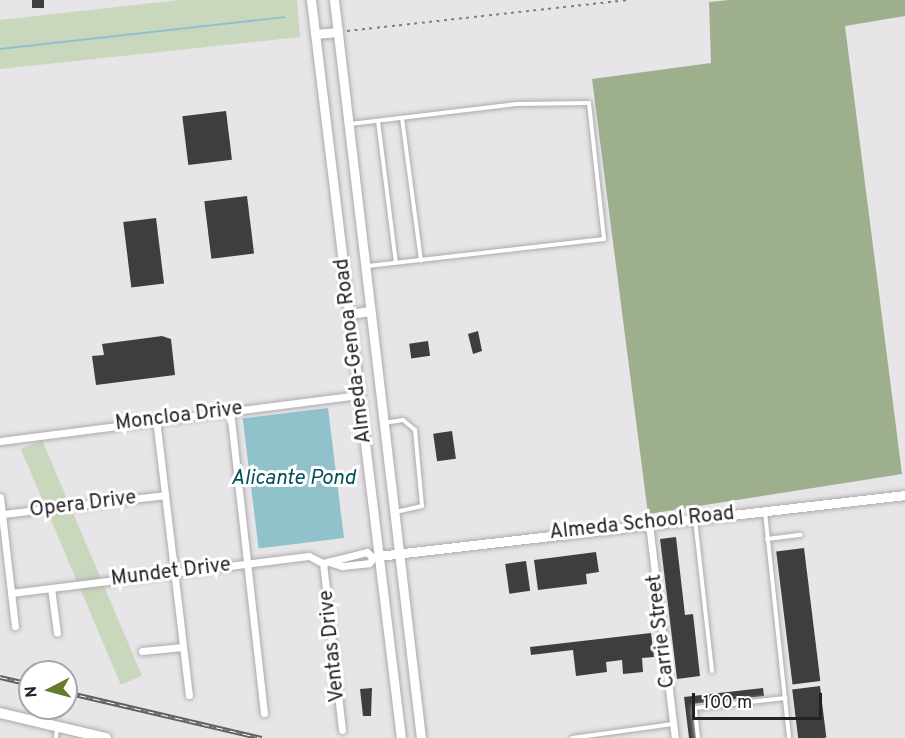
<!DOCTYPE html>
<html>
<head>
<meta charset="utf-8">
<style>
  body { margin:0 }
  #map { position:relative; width:905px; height:738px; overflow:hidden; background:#e7e5e8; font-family:Overpass,sans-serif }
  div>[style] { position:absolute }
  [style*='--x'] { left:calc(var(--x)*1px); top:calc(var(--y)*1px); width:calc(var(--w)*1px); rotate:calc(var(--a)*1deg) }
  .green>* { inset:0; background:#c9d7bc; transform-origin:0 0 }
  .forest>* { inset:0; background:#9daf8c }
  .water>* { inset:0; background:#90c2cb; transform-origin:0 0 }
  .stream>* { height:2px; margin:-1px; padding:0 1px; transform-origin:1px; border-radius:1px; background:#90c2cb }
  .building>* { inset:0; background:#3e3e41; transform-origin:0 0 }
  .path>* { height:1.5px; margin-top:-0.75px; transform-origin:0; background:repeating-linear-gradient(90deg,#807f80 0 3px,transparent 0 7.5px) }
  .roads { filter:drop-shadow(0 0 2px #acaaad) drop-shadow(0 0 2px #acaaad) }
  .lane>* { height:4px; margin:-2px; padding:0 2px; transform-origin:2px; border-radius:2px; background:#fff }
  .street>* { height:7px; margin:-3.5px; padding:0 3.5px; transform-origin:3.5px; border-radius:3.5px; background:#fff }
  .secondary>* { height:9px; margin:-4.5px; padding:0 4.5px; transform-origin:4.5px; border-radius:4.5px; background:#fff }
  .primary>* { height:10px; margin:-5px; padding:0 5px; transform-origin:5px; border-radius:5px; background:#fff }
  .rail>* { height:4.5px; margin-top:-2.25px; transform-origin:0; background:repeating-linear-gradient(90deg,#fff 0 7px,#616062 0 14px); box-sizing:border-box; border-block:2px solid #616062 }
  span { translate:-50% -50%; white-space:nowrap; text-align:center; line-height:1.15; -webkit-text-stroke:6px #fff; paint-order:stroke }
  .street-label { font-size:20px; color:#232223 }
  .water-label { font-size:21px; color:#05515b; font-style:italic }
  .north { position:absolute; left:18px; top:660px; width:60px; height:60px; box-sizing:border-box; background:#fff; border:2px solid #a7a7a7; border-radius:50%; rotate:264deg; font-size:16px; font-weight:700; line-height:24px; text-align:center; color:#232223 }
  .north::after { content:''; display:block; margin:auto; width:21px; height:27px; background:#667b2c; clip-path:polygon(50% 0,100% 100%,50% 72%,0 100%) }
  .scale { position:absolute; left:692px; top:693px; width:130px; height:27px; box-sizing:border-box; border:3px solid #232223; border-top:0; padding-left:8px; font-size:18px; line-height:21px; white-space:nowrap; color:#232223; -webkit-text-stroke:4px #fff; paint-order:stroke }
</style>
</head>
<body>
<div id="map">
  <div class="green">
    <i style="clip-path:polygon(179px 0,297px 0,300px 37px,0 69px,0 20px)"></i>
    <i style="left:42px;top:440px;width:256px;height:23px;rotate:67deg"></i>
  </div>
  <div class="forest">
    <i style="clip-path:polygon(729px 0,905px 0,905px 16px,845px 26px,902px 474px,648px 514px,592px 79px,711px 63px,709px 2px)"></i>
  </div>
  <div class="water">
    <i style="left:328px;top:408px;width:131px;height:86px;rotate:83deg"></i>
  </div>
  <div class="stream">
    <i style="--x:0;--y:49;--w:286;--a:-6.4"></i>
  </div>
  <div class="building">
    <i style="left:32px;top:0;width:12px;height:8px"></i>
    <i style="left:226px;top:111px;width:49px;height:44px;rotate:83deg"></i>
    <i style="left:247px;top:196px;width:58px;height:43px;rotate:83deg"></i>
    <i style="left:156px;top:218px;width:66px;height:33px;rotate:83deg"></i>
    <i style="clip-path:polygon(478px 331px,482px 351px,473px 354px,468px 334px)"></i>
    <i style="clip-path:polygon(162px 336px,171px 339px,175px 375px,96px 385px,92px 356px,104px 355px,102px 344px)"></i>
    <i style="left:428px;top:341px;width:15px;height:19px;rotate:82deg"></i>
    <i style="left:452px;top:431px;width:28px;height:19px;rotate:82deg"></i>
    <i style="clip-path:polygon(676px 537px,685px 615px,693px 614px,700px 676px,677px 679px,660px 539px)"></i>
    <i style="left:804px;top:548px;width:134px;height:28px;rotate:83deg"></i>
    <i style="clip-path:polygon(596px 552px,599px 572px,586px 574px,587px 584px,538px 590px,534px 560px)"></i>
    <i style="left:526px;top:561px;width:30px;height:21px;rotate:82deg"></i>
    <i style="clip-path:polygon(651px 633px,654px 657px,642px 658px,643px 672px,623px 674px,622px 660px,606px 662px,607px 672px,576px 676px,573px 650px,531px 655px,530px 647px)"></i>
    <i style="left:820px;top:686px;width:52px;height:28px;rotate:83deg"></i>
    <i style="clip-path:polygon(372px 688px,371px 716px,363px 716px,360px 689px)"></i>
    <i style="clip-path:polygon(763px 688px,764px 696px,692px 704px,696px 738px,689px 738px,684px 697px)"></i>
  </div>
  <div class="path">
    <i style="--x:347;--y:31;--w:281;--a:-6.3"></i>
  </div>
  <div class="roads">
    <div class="lane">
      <i style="--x:402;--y:118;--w:144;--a:82.4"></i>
      <i style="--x:378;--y:121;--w:143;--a:82.8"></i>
      <i style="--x:350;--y:124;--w:168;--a:-6.8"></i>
      <i style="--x:517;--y:104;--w:72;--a:-0.8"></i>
      <i style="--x:589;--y:103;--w:137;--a:83.7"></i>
      <i style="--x:604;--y:239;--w:240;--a:173.5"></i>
      <i style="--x:384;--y:423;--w:19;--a:-9"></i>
      <i style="--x:403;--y:420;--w:16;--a:40"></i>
      <i style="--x:415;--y:430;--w:76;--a:84.7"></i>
      <i style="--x:422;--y:506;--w:27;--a:167"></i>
      <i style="--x:765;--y:512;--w:227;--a:83.9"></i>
      <i style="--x:695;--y:519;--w:153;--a:83.6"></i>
      <i style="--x:767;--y:539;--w:34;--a:-7"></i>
      <i style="--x:56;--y:738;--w:11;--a:-85"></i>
      <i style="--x:572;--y:738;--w:102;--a:-7.9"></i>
      <i style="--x:698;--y:738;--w:30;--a:-96"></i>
      <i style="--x:695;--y:708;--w:91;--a:-6.3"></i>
    </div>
    <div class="street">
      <i style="--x:230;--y:410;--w:305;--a:83.6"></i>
      <i style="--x:156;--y:419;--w:278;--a:83.2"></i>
      <i style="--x:0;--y:441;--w:362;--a:-7.3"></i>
      <i style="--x:0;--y:497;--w:130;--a:83.4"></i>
      <i style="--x:2;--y:514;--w:164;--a:-6.6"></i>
      <i style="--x:649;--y:524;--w:216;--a:83.1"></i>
      <i style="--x:329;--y:562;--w:14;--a:17"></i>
      <i style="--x:342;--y:566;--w:27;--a:-6"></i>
      <i style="--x:369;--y:563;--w:8;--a:-50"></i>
      <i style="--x:323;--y:563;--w:168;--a:83.5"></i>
      <i style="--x:51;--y:588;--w:45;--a:82.4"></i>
      <i style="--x:11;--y:593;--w:300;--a:-7.1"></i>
      <i style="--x:309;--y:556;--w:16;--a:27"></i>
      <i style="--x:323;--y:563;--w:45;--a:-14"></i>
      <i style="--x:367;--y:552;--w:7;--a:45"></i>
      <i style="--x:142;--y:651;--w:41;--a:-5.6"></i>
    </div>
    <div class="secondary">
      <i style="--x:311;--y:0;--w:743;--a:83.05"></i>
      <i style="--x:334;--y:0;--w:743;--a:83.28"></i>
      <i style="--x:315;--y:34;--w:23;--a:-5"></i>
      <i style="--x:349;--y:314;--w:21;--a:-8"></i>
      <i style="--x:378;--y:556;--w:531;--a:-6.6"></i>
    </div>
    <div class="primary">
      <i style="--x:0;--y:713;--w:109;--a:13.3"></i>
    </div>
  </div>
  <div class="rail">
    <i style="--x:0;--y:677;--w:31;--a:13"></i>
    <i style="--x:66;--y:692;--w:201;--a:13.2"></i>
  </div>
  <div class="street-label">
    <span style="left:354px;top:351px;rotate:-97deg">Almeda-Genoa Road</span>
    <span style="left:179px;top:417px;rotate:-7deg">Moncloa Drive</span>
    <span style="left:83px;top:505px;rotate:-7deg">Opera Drive</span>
    <span style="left:642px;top:524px;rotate:-6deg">Almeda School Road</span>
    <span style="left:171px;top:573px;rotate:-7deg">Mundet Drive</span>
    <span style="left:662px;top:631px;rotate:-97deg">Carrie Street</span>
    <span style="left:333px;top:646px;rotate:-96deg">Ventas Drive</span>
  </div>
  <div class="water-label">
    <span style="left:293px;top:479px">Alicante Pond</span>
  </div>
  <div class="north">N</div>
  <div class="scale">100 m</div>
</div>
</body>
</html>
